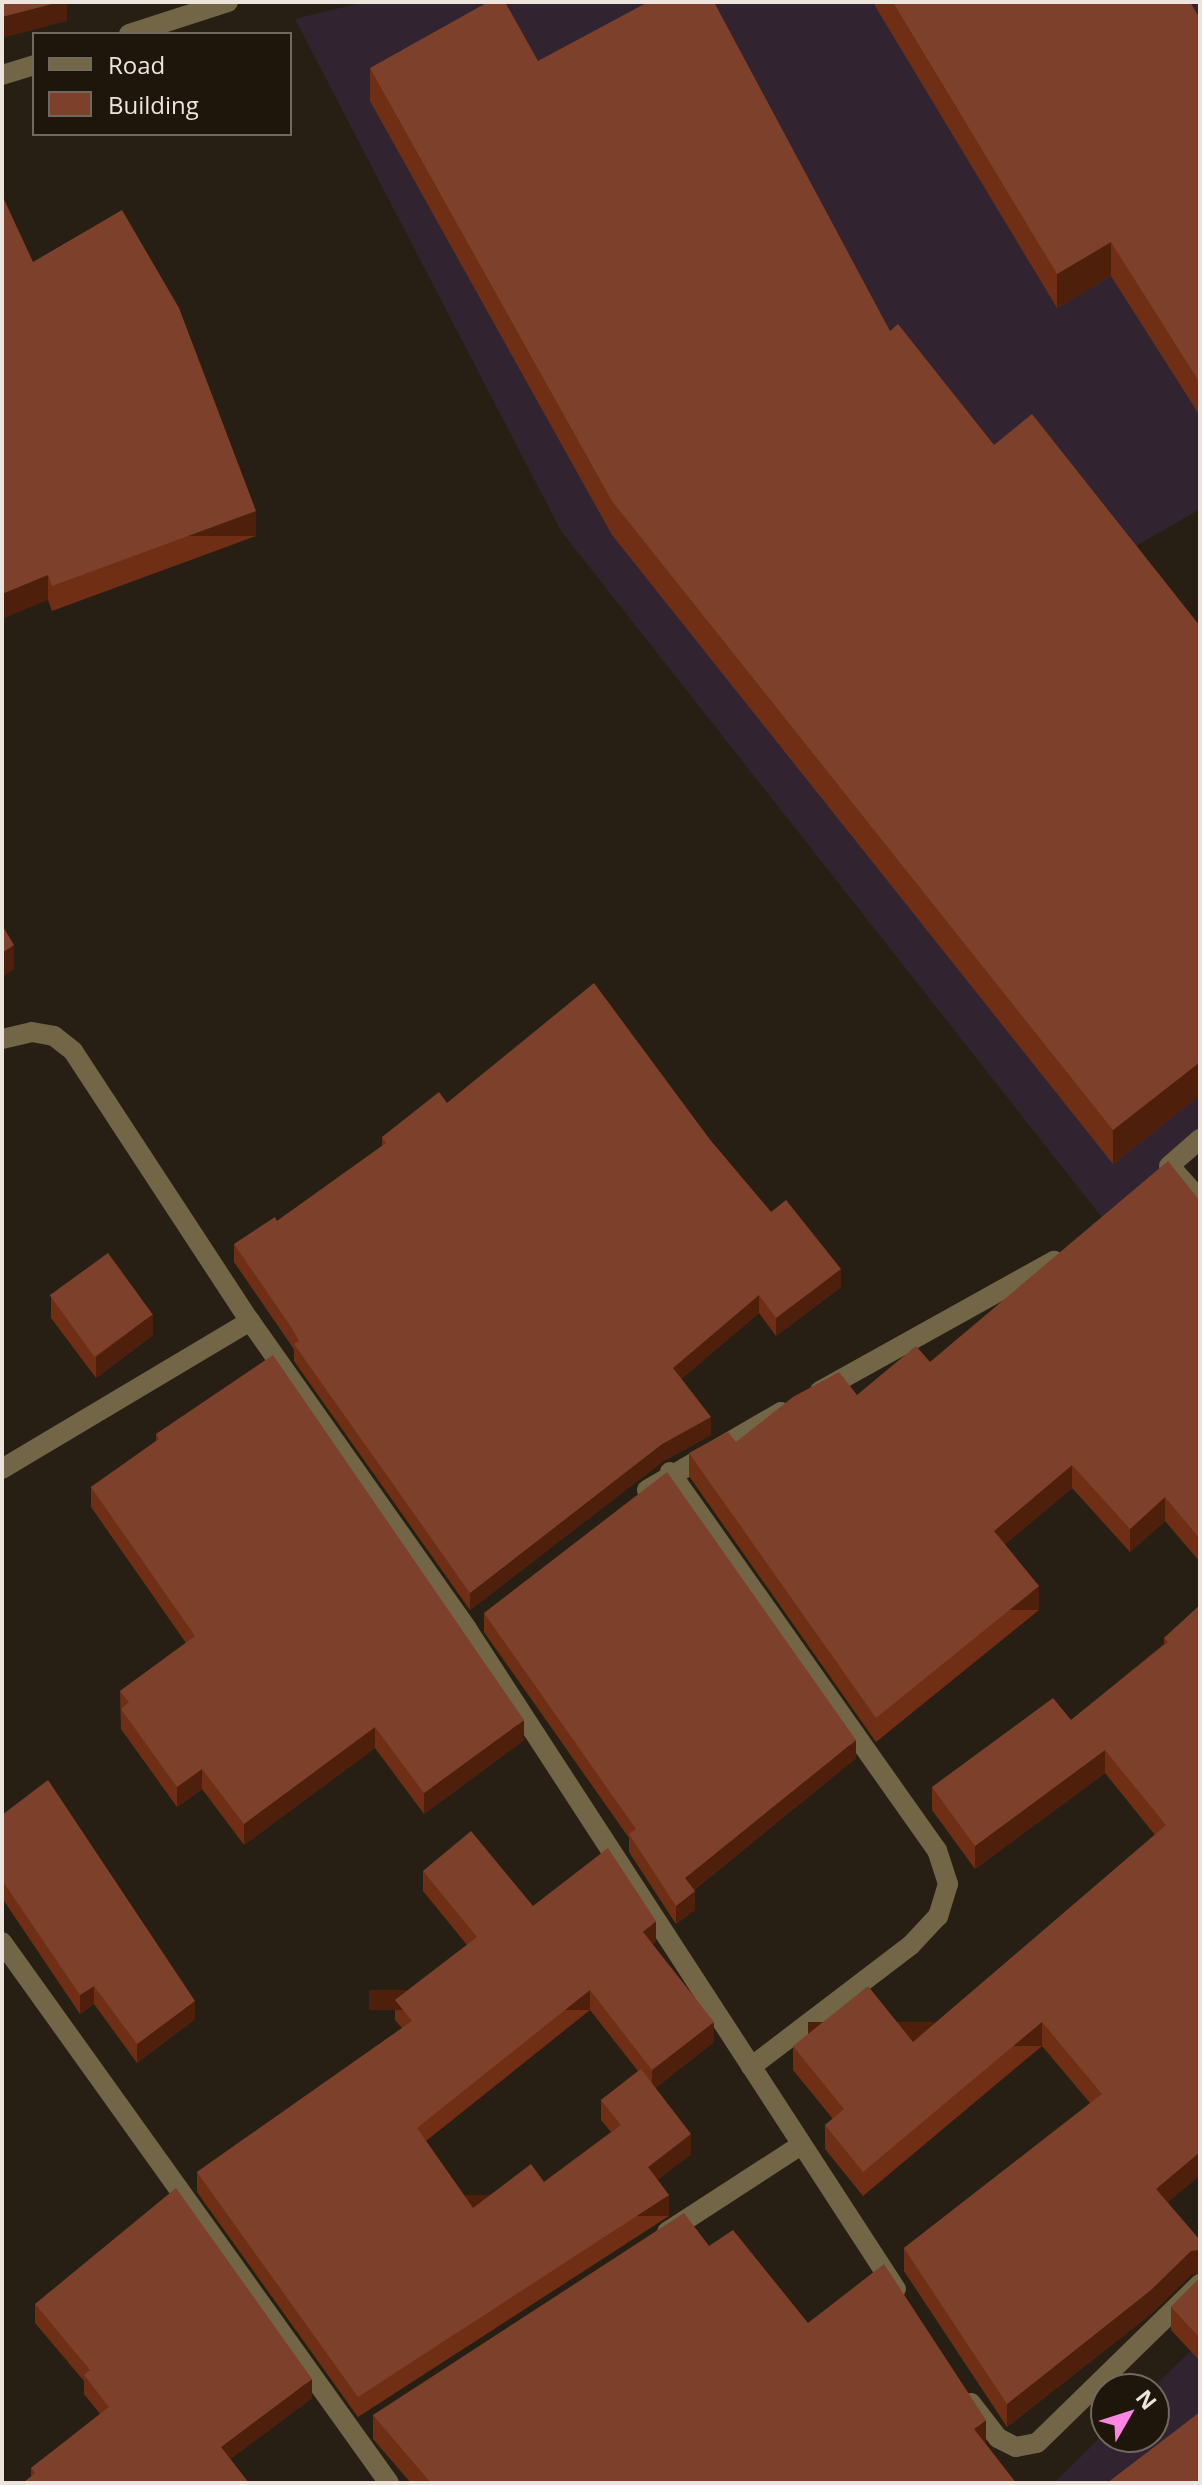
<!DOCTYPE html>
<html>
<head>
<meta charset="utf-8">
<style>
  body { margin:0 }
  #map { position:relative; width:1202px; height:2485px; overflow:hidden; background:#281f14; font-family:"Open Sans",sans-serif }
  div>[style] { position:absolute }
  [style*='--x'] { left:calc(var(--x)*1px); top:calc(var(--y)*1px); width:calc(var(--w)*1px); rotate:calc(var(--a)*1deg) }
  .industrial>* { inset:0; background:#31232f }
  .street>* { height:20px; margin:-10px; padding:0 10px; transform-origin:10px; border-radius:10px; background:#726647 }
  .wall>* { inset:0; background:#702e15 }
  .shaded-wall>* { inset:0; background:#4e200c; transform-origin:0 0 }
  .building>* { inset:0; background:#7d412b; transform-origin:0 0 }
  span { translate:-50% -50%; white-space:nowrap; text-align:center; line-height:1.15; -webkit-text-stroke:7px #1e160b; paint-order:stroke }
  .frame { position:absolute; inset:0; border:4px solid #ebe5de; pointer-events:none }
  .legend { position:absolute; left:32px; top:32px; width:260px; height:104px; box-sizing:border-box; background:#1e160b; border:2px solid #70695f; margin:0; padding:10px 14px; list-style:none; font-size:24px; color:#ebe5de }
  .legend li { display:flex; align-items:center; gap:16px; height:40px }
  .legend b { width:40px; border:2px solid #70695f }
  .north { position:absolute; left:1090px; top:2373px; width:80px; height:80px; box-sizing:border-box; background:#1e160b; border:2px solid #70695f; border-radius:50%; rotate:51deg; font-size:22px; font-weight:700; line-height:32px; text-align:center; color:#ebe5de }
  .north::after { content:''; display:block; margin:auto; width:28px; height:36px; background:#fd86e2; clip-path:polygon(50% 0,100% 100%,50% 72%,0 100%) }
</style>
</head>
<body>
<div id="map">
  <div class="industrial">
    <i style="clip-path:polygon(364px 2px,1200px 2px,1200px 509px,1124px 553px,1200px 645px,1200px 1153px,1111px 1229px,561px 531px,295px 19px)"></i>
    <i style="clip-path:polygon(1200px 2342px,1200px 2483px,1054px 2483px,1106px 2432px,1106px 2437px,1154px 2437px,1151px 2389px)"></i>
  </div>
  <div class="street">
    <i style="--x:129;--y:34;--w:104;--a:-17.9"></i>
    <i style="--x:2;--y:75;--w:34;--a:-17"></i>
    <i style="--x:2;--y:1039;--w:31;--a:-13"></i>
    <i style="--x:32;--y:1032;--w:22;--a:10"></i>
    <i style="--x:54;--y:1036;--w:24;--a:38"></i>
    <i style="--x:73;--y:1051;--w:323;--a:56.8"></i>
    <i style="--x:250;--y:1321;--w:377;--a:54.8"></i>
    <i style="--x:467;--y:1629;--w:787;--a:56.98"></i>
    <i style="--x:1169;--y:1166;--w:41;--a:-41.1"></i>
    <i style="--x:1176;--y:1173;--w:36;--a:48"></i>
    <i style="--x:820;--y:1391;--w:268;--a:-29.1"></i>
    <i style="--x:2;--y:1469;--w:289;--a:-30.8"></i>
    <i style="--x:670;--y:1472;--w:463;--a:54.8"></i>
    <i style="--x:937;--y:1850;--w:36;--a:72"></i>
    <i style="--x:948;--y:1884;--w:34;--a:107"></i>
    <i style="--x:938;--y:1916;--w:40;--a:133"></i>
    <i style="--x:911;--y:1945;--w:201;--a:142.7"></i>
    <i style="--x:647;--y:1490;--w:155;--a:-30.2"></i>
    <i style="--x:2;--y:1942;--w:665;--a:54.42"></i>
    <i style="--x:667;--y:2232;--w:160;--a:-33"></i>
    <i style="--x:971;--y:2403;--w:44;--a:52.4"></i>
    <i style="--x:998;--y:2438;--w:20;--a:27"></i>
    <i style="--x:1016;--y:2447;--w:21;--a:-11"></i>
    <i style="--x:1037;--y:2443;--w:228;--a:-44.3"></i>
  </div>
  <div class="wall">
    <i style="clip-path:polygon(875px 2px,1190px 2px,1200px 19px,1200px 416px,1111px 276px,1057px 308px,875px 6px)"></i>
    <i style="clip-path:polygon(538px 61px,890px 331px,994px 445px,1200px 626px,1200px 1095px,1113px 1164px,612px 535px,370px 101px,370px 68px)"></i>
    <i style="clip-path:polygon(33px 262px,256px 536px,52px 611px,48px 600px)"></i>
    <i style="clip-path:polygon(447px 1103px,711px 1141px,771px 1212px,841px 1287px,776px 1336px,759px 1313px,681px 1379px,711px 1435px,662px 1462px,470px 1610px,294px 1361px,294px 1350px,291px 1345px,234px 1262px,234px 1244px,277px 1221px,382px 1146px,382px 1137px)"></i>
    <i style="clip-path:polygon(1200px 1201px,1200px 1562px,1165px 1521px,1130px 1552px,1072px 1488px,1005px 1544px,1039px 1610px,876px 1742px,689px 1476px,689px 1453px,736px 1442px,857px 1395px,930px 1362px)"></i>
    <i style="clip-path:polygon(51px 1297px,153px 1335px,96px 1378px,51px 1318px)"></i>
    <i style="clip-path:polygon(156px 1434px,524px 1740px,424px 1814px,375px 1748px,244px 1845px,202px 1789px,177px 1807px,121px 1729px,120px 1691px,186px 1643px,91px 1507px,91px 1487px,156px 1441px)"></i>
    <i style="clip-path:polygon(1200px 1605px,1200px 2175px,1168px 2202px,1191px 2275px,1151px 2314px,1007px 2427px,904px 2271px,904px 2248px,1090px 2103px,1042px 2046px,863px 2196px,825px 2149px,825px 2125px,833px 2119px,793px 2070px,793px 2046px,913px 2042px,1155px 1835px,1105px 1773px,975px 1869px,932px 1810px,932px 1787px,1071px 1720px,1164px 1644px,1164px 1638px)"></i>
    <i style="clip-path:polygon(484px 1613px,856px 1758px,694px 1890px,695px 1910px,676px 1924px,629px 1852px,629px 1838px,484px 1632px)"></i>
    <i style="clip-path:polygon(2px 1815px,195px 2019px,137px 2063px,94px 2004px,80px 2014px,2px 1898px)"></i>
    <i style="clip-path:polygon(evenodd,423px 1871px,533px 1906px,656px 1941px,652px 1944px,714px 2042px,655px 2088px,691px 2154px,657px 2180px,669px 2216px,358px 2417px,197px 2192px,197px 2172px,402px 2028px,395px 2020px,395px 2000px,467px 1945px,423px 1891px,423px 1871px,590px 2010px,638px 2071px,601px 2100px,601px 2120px,611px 2132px,544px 2182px,473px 2208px,426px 2141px,590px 2010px)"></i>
    <i style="clip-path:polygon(709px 2246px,808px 2323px,986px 2444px,1016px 2483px,411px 2483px,373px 2439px,373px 2415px)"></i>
    <i style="clip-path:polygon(1200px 2278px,1200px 2361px,1171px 2330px,1171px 2307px)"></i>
    <i style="clip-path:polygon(35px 2304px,312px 2398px,230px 2459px,31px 2477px,31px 2468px,100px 2414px,84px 2394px,84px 2381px,35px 2323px)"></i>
  </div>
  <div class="shaded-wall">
    <i style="clip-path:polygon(60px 2px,67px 2px,67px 21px,2px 38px,2px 17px)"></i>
    <i style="clip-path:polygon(1111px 242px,1111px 276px,1057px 308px,1057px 274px)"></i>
    <i style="left:256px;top:511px;width:25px;height:217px;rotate:90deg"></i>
    <i style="clip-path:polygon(48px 575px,48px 600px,2px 619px,2px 594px)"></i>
    <i style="clip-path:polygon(14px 945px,14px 969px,2px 977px,2px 953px)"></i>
    <i style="clip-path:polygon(1200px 1062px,1200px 1095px,1113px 1164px,1113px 1130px)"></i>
    <i style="clip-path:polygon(841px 1269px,841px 1287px,776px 1336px,776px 1318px)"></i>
    <i style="clip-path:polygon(759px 1295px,759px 1313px,673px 1386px,673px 1368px)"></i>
    <i style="clip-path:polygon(153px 1314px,153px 1335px,96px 1378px,96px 1357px)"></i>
    <i style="clip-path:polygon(711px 1417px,711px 1435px,662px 1462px,470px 1610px,470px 1593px,662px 1444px)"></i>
    <i style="clip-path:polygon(1072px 1465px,1072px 1488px,994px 1554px,994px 1531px)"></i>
    <i style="clip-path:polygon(1165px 1497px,1165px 1521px,1130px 1552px,1130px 1529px)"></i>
    <i style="left:1039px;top:1586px;width:24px;height:210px;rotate:90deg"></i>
    <i style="clip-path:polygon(524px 1720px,524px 1740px,424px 1814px,424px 1793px)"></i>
    <i style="clip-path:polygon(375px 1727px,375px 1748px,244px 1845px,244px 1824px)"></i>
    <i style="clip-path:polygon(856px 1740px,856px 1758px,685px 1897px,685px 1878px)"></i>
    <i style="clip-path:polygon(1105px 1750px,1105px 1773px,975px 1869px,975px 1846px)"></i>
    <i style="clip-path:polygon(202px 1769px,202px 1789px,177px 1807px,177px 1787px)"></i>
    <i style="clip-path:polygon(695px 1891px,695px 1910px,676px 1924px,676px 1906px)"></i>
    <i style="clip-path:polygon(656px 1921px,656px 1941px,643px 1952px,643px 1932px)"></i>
    <i style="clip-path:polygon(94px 1986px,94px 2004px,80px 2014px,80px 1995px)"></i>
    <i style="left:590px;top:1990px;width:20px;height:221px;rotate:90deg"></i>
    <i style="clip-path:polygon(195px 2001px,195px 2019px,137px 2063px,137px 2044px)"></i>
    <i style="clip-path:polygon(714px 2022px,714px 2042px,652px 2090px,652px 2070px)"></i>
    <i style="left:1042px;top:2022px;width:24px;height:234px;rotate:90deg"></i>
    <i style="clip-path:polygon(691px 2134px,691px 2154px,648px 2188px,648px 2167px)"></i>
    <i style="clip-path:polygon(1200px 2152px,1200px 2175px,1156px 2212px,1156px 2189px)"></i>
    <i style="left:669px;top:2195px;width:21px;height:371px;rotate:90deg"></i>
    <i style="clip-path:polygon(1200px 2250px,1200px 2273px,1191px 2275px,1151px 2314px,1007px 2427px,1007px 2404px,1191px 2251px)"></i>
    <i style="clip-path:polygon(312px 2379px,312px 2398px,221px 2466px,221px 2447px)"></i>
    <i style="clip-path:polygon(986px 2420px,986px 2444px,974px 2453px,974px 2429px)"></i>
  </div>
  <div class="building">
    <i style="clip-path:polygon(2px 2px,60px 2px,2px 17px)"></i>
    <i style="clip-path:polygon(488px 2px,505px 2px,538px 61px,648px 2px,714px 2px,890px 331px,898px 324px,994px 445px,1032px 414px,1200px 626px,1200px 1062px,1113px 1130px,612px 501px,370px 68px)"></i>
    <i style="clip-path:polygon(893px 2px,1190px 2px,1200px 19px,1200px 383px,1111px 242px,1057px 274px)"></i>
    <i style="clip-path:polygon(2px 195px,33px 262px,122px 210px,179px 308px,256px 511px,52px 586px,48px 575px,2px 594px)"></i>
    <i style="clip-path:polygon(2px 925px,14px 945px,2px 953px)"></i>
    <i style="clip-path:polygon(594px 983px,711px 1141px,771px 1212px,786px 1200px,841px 1269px,776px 1318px,759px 1295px,673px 1368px,711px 1417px,662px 1444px,470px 1593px,294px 1344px,299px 1341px,291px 1327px,234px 1244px,275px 1217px,277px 1221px,386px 1143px,382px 1137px,439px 1092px,447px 1103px)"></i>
    <i style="clip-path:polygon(1168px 1161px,1200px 1201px,1200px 1539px,1165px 1497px,1130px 1529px,1072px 1465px,994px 1531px,1039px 1586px,876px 1718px,689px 1453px,728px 1432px,736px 1442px,793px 1397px,839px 1372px,857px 1395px,916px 1346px,930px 1362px)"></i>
    <i style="left:108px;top:1253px;width:76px;height:72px;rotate:54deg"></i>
    <i style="clip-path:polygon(273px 1355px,524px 1720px,424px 1793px,375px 1727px,244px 1824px,202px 1769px,177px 1787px,121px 1709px,129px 1702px,120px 1691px,195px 1636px,91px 1487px,159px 1439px,156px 1434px)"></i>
    <i style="clip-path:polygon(667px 1472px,856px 1740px,685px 1878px,695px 1891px,676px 1906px,629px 1834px,636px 1829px,484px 1613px)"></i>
    <i style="clip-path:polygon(1200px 1605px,1200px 2152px,1156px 2189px,1200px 2240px,1200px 2250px,1191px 2251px,1151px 2290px,1007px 2404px,904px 2248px,1102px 2094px,1042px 2022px,863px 2172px,825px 2125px,844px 2109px,793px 2046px,868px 1986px,913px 2042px,1166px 1825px,1105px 1750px,975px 1846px,932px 1787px,1053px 1698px,1071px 1720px,1168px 1642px,1164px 1638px)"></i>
    <i style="clip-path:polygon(48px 1780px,195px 2001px,137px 2044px,94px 1986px,80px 1995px,2px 1880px,2px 1815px)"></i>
    <i style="clip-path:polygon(471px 1831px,533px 1906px,608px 1848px,656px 1921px,643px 1932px,714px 2022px,652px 2070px,590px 1990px,417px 2128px,473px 2208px,531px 2164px,544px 2182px,621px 2125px,601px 2100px,641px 2069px,691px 2134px,648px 2167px,669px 2195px,358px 2397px,197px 2172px,412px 2021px,395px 2000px,477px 1937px,423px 1871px)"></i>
    <i style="clip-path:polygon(176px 2188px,312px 2379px,221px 2447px,249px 2483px,23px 2483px,35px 2473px,31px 2468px,109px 2407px,84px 2375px,90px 2370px,35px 2304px)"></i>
    <i style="clip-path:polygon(684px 2213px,709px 2246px,733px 2230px,808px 2323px,884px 2264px,986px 2420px,974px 2429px,1016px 2483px,431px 2483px,373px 2415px)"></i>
    <i style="clip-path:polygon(1200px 2278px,1200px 2338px,1171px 2307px)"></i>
    <i style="clip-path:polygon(1200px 2412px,1200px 2483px,1107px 2483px)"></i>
  </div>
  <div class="frame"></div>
  <ul class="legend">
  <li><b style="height:10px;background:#726647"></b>Road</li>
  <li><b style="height:22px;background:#7d412b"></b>Building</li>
  </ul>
  <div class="north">N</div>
</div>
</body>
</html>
